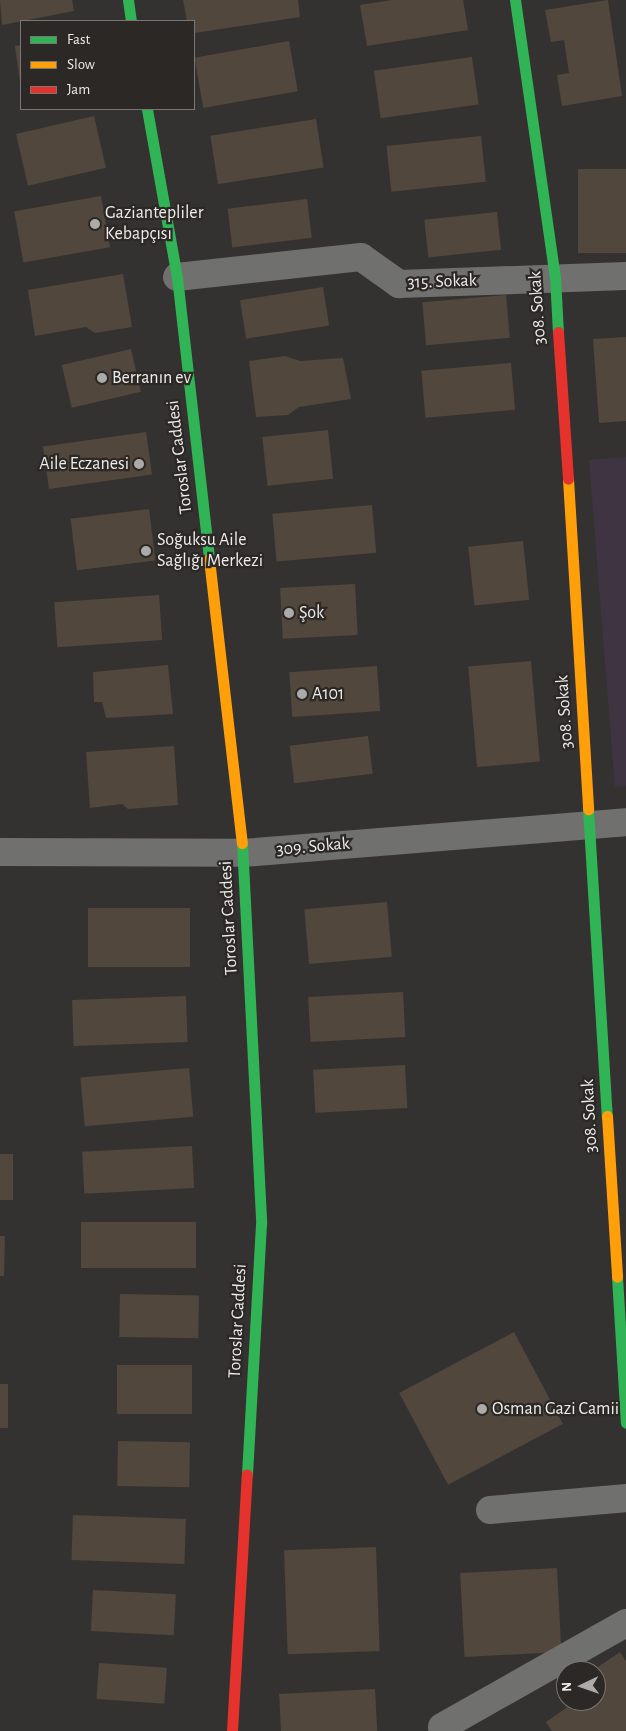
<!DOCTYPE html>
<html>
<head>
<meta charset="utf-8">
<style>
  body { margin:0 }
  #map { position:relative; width:626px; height:1731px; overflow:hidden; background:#343230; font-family:"Alegreya Sans",sans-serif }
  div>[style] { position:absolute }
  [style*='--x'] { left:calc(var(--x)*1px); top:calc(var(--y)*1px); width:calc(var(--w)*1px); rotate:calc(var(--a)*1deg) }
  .commercial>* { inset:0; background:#3f3542 }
  .building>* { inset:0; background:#51473c; transform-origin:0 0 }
  .street>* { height:28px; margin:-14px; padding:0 14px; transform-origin:14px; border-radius:14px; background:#70706f }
  .fast>* { height:11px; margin:-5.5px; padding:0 5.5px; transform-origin:5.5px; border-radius:5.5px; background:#30b455 }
  .slow>* { height:11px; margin:-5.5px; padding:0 5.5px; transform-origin:5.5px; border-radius:5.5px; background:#ff9f0a }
  .jam>* { height:11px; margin:-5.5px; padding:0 5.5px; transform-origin:5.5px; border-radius:5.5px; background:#e5322d }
  .dots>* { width:14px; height:14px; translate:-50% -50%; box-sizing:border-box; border:2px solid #2b2825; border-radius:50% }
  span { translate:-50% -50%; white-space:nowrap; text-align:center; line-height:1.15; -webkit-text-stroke:4.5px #2b2825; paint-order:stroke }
  .poi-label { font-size:18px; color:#eeecea }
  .left { translate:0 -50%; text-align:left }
  .right { translate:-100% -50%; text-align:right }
  .street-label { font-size:18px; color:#eeecea }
  .legend { position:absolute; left:20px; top:20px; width:175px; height:90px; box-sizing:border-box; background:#2b2825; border:1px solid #797674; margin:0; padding:6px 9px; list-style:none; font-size:15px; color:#eeecea }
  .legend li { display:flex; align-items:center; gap:10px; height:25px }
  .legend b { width:25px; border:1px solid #797674 }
  .north { position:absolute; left:556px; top:1661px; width:50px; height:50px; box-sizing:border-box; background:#2b2825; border:1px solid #797674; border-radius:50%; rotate:267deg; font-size:14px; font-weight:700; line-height:20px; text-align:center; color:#eeecea }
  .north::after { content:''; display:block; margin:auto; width:18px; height:22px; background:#adaba9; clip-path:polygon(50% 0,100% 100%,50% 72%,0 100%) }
</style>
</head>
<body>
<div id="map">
  <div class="commercial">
    <i style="clip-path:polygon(626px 457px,626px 786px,615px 787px,589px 460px)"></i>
  </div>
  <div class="building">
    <i style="clip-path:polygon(0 0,72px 0,74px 11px,2px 25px)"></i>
    <i style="clip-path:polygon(183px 0,298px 0,300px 17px,194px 33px,194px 21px,187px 21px)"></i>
    <i style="clip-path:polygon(392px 0,463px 0,468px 30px,367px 46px,360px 5px)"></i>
    <i style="clip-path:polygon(608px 0,622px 96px,562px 106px,557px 75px,569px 73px,564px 40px,551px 42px,545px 10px)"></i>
    <i style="left:289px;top:41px;width:51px;height:96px;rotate:80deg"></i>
    <i style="clip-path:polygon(21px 45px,21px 82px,20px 82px,15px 46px)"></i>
    <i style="left:472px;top:57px;width:48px;height:99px;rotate:82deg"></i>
    <i style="left:94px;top:116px;width:53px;height:80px;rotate:77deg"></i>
    <i style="left:316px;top:119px;width:49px;height:107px;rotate:81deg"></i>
    <i style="left:481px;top:136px;width:46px;height:95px;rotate:84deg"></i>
    <i style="left:626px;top:169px;width:84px;height:48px;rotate:90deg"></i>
    <i style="left:101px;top:196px;width:52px;height:88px;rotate:80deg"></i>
    <i style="left:307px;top:199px;width:39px;height:80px;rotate:83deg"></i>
    <i style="left:497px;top:212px;width:38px;height:73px;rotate:84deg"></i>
    <i style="clip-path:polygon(123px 274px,132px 327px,95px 333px,86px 327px,35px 336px,28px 290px)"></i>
    <i style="left:323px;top:287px;width:39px;height:84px;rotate:81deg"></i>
    <i style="left:506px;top:295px;width:43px;height:84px;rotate:85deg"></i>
    <i style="clip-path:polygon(626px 337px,626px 421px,599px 423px,593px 339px)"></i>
    <i style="left:131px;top:349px;width:44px;height:71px;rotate:77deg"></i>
    <i style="clip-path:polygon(285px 356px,300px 361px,343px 358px,351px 399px,299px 407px,288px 415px,256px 417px,249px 361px)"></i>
    <i style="left:511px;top:363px;width:47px;height:90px;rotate:85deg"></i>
    <i style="left:328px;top:430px;width:49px;height:66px;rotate:84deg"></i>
    <i style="left:146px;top:432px;width:43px;height:104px;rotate:82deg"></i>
    <i style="left:372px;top:505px;width:48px;height:100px;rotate:85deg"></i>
    <i style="left:149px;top:509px;width:52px;height:79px;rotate:83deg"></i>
    <i style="left:523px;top:541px;width:59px;height:55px;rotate:84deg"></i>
    <i style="left:355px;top:584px;width:51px;height:75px;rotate:87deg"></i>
    <i style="left:159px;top:595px;width:45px;height:105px;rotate:86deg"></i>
    <i style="left:531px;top:661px;width:101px;height:63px;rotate:85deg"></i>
    <i style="clip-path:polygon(168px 665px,173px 714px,106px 718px,102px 702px,94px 702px,93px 672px)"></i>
    <i style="left:377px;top:666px;width:45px;height:88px;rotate:86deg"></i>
    <i style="left:368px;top:736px;width:38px;height:79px;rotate:83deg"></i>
    <i style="clip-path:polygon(174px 746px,178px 805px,128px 809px,122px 804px,90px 808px,86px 752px)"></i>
    <i style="left:387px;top:902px;width:55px;height:83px;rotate:85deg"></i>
    <i style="left:190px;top:908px;width:59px;height:102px;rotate:90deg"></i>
    <i style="left:403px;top:992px;width:45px;height:95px;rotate:87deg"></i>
    <i style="left:186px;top:996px;width:46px;height:114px;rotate:88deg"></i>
    <i style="left:405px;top:1065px;width:43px;height:92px;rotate:87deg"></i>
    <i style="left:189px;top:1068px;width:49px;height:109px;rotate:85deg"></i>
    <i style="left:192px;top:1146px;width:42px;height:110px;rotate:87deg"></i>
    <i style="left:0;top:1154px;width:13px;height:46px"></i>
    <i style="left:81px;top:1222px;width:115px;height:46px"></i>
    <i style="clip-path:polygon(0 1236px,5px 1236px,4px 1276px,0 1276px)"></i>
    <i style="left:120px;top:1294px;width:79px;height:43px;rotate:1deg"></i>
    <i style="left:514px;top:1332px;width:104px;height:130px;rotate:62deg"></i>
    <i style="left:192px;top:1365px;width:49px;height:75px;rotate:90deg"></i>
    <i style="left:0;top:1384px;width:8px;height:44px"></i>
    <i style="left:118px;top:1441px;width:72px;height:45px;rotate:1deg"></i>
    <i style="left:73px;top:1515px;width:113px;height:45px;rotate:2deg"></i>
    <i style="left:376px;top:1547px;width:104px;height:92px;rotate:88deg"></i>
    <i style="left:557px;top:1568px;width:84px;height:97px;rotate:87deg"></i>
    <i style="left:93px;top:1590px;width:83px;height:41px;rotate:3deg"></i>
    <i style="clip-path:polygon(620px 1652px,626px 1661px,626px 1731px,552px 1731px,546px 1722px,576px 1701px,596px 1701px,596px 1671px,592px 1671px)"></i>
    <i style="left:99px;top:1663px;width:68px;height:36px;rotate:4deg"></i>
    <i style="left:375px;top:1689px;width:42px;height:96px;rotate:87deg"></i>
  </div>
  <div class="street">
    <i style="--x:177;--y:277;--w:185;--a:-6.2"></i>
    <i style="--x:361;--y:257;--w:47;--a:35.4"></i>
    <i style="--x:399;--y:284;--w:227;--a:-2"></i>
    <i style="--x:0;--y:852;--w:243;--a:0.2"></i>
    <i style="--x:243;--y:853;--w:384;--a:-4.6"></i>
    <i style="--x:490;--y:1510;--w:137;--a:-5"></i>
    <i style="--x:442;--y:1727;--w:211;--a:-29.5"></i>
  </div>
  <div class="fast">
    <i style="--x:128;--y:0;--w:21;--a:82"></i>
    <i style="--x:515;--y:0;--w:280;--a:81.8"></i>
    <i style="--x:555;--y:277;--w:55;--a:86.9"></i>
    <i style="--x:147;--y:109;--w:171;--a:79.9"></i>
    <i style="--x:177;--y:277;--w:284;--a:83.5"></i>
    <i style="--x:588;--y:809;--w:308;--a:86.5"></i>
    <i style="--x:242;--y:843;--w:381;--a:87.1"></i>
    <i style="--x:261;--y:1224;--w:250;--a:93.2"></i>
    <i style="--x:617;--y:1277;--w:146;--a:86.5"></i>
  </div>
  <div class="slow">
    <i style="--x:568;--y:479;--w:331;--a:86.5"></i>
    <i style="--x:209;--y:559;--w:286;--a:83.4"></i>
    <i style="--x:607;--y:1116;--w:161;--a:86.4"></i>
  </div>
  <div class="jam">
    <i style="--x:558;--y:332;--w:147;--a:86.1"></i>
    <i style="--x:232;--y:1731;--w:257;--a:-86.7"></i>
  </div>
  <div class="dots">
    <i style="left:95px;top:224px;background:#adaba9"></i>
    <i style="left:102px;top:378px;background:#adaba9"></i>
    <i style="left:139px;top:464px;background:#adaba9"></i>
    <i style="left:146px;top:551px;background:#adaba9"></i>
    <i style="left:289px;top:613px;background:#adaba9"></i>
    <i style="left:302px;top:694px;background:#adaba9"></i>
    <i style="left:482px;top:1409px;background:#adaba9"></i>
  </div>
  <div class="poi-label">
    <span class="left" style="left:105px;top:224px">Gaziantepliler<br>Kebapçısı</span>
    <span class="left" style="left:112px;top:378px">Berranın ev</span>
    <span class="right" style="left:129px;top:464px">Aile Eczanesi</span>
    <span class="left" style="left:157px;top:551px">Soğuksu Aile<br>Sağlığı Merkezi</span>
    <span class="left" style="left:299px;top:613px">Şok</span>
    <span class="left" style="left:312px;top:694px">A101</span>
    <span class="left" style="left:492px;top:1409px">Osman Gazi Camii</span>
  </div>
  <div class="street-label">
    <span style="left:442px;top:282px;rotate:-2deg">315. Sokak</span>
    <span style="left:538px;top:308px;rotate:-94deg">308. Sokak</span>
    <span style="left:180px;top:457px;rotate:-97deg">Toroslar Caddesi</span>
    <span style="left:565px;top:712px;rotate:-94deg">308. Sokak</span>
    <span style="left:313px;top:847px;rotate:-5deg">309. Sokak</span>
    <span style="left:229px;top:918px;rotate:-93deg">Toroslar Caddesi</span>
    <span style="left:590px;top:1116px;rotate:-93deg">308. Sokak</span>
    <span style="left:238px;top:1321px;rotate:-87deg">Toroslar Caddesi</span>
  </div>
  <ul class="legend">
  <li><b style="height:6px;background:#30b455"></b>Fast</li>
  <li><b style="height:6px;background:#ff9f0a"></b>Slow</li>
  <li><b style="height:6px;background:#e5322d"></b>Jam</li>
  </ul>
  <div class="north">N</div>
</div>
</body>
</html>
